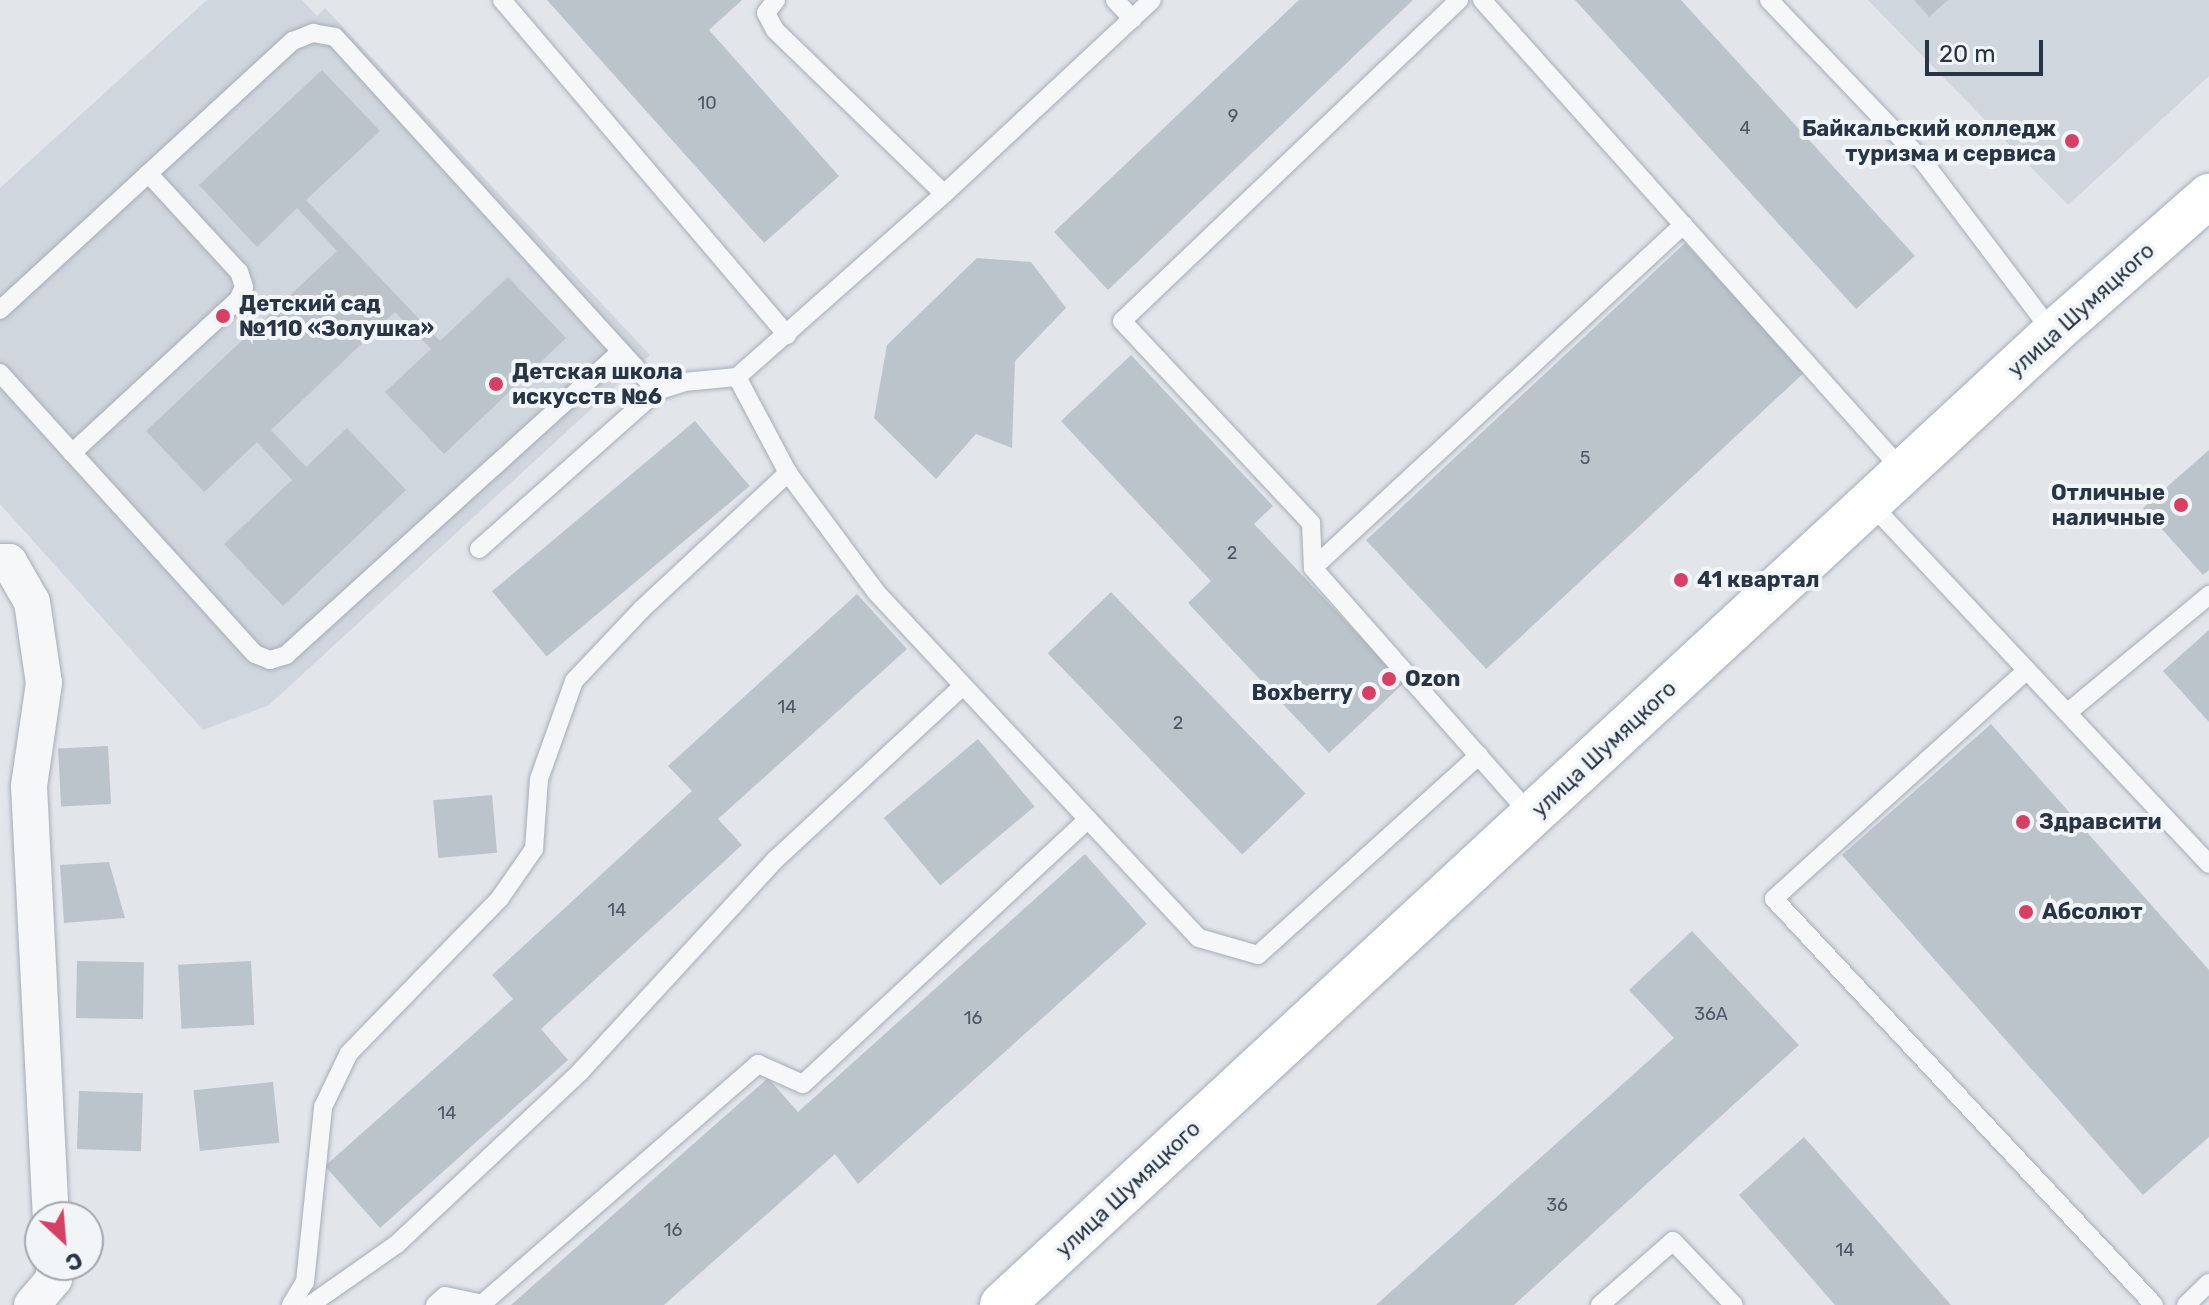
<!DOCTYPE html>
<html>
<head>
<meta charset="utf-8">
<style>
  body { margin:0 }
  #map { position:relative; width:2209px; height:1305px; overflow:hidden; background:#e2e6eb; font-family:Rubik,sans-serif }
  div>[style] { position:absolute }
  [style*='--x'] { left:calc(var(--x)*1px); top:calc(var(--y)*1px); width:calc(var(--w)*1px); rotate:calc(var(--a)*1deg) }
  .built>* { inset:0; background:#d0d6dd }
  .building>* { inset:0; background:#bbc3cb; transform-origin:0 0 }
  .roads { filter:drop-shadow(0 0 2px #a6adb6) drop-shadow(0 0 2px #a6adb6) }
  .lane>* { height:18px; margin:-9px; padding:0 9px; transform-origin:9px; border-radius:9px; background:#f5f7f9 }
  .street>* { height:36px; margin:-18px; padding:0 18px; transform-origin:18px; border-radius:18px; background:#f5f7f9 }
  .secondary>* { height:44px; margin:-22px; padding:0 22px; transform-origin:22px; border-radius:22px; background:#fff }
  .dots>* { width:22px; height:22px; translate:-50% -50%; box-sizing:border-box; border:4px solid #f2f5f8; border-radius:50% }
  span { translate:-50% -50%; white-space:nowrap; text-align:center; line-height:1.15; -webkit-text-stroke:8px #f2f5f8; paint-order:stroke }
  .number-label { font-size:18px; color:#4d5866 }
  .number-label span { -webkit-text-stroke-width:0 }
  .poi-label { font-size:22px; color:#283545; font-weight:700 }
  .right { translate:-100% -50%; text-align:right }
  .left { translate:0 -50%; text-align:left }
  .street-label { font-size:22px; color:#283545 }
  .north { position:absolute; left:24px; top:1201px; width:80px; height:80px; box-sizing:border-box; background:#f2f5f8; border:2px solid #a1a8b0; border-radius:50%; rotate:154deg; font-size:22px; font-weight:700; line-height:32px; text-align:center; color:#283545 }
  .north::after { content:''; display:block; margin:auto; width:28px; height:36px; background:#d83f64; clip-path:polygon(50% 0,100% 100%,50% 72%,0 100%) }
  .scale { position:absolute; left:1925px; top:40px; width:118px; height:36px; box-sizing:border-box; border:4px solid #283545; border-top:0; padding-left:10px; font-size:24px; line-height:28px; white-space:nowrap; color:#283545; -webkit-text-stroke:6px #f2f5f8; paint-order:stroke }
</style>
</head>
<body>
<div id="map">
  <div class="built">
    <i style="clip-path:polygon(207px 0,302px 0,317px 16px,325px 8px,650px 355px,269px 705px,203px 730px,0 504px,0 188px)"></i>
    <i style="clip-path:polygon(1868px 0,2209px 0,2209px 76px,2068px 205px)"></i>
  </div>
  <div class="building">
    <i style="clip-path:polygon(547px 0,742px 0,709px 30px,839px 176px,764px 243px)"></i>
    <i style="clip-path:polygon(1299px 0,1413px 0,1108px 290px,1054px 232px)"></i>
    <i style="clip-path:polygon(1575px 0,1681px 0,1915px 256px,1856px 309px)"></i>
    <i style="clip-path:polygon(1914px 0,1948px 0,1929px 17px)"></i>
    <i style="clip-path:polygon(322px 70px,380px 131px,306px 200px,440px 341px,508px 277px,566px 338px,444px 454px,385px 392px,431px 349px,395px 312px,271px 430px,306px 467px,347px 428px,406px 490px,283px 606px,224px 544px,292px 480px,257px 442px,204px 492px,146px 431px,337px 251px,297px 208px,257px 247px,199px 185px)"></i>
    <i style="left:1685px;top:243px;width:176px;height:436px;rotate:47deg"></i>
    <i style="clip-path:polygon(977px 258px,1031px 262px,1066px 308px,1015px 361px,1012px 448px,976px 434px,936px 479px,874px 418px,887px 345px)"></i>
    <i style="clip-path:polygon(1131px 355px,1273px 506px,1254px 524px,1404px 683px,1329px 753px,1188px 603px,1211px 581px,1061px 421px)"></i>
    <i style="left:695px;top:421px;width:85px;height:265px;rotate:50deg"></i>
    <i style="clip-path:polygon(2209px 450px,2209px 570px,2203px 575px,2143px 508px)"></i>
    <i style="left:1111px;top:592px;width:280px;height:88px;rotate:46deg"></i>
    <i style="clip-path:polygon(857px 594px,907px 649px,718px 819px,742px 845px,541px 1029px,568px 1060px,380px 1228px,325px 1166px,513px 999px,492px 975px,692px 791px,668px 766px)"></i>
    <i style="clip-path:polygon(2209px 630px,2209px 722px,2163px 671px)"></i>
    <i style="clip-path:polygon(1991px 724px,2209px 970px,2209px 1137px,2143px 1195px,1842px 855px)"></i>
    <i style="left:978px;top:739px;width:88px;height:123px;rotate:50deg"></i>
    <i style="left:108px;top:746px;width:58px;height:50px;rotate:87deg"></i>
    <i style="left:492px;top:795px;width:58px;height:59px;rotate:85deg"></i>
    <i style="clip-path:polygon(1085px 854px,1147px 924px,858px 1184px,835px 1154px,664px 1305px,511px 1305px,768px 1078px,798px 1112px)"></i>
    <i style="clip-path:polygon(109px 862px,125px 918px,64px 923px,60px 865px)"></i>
    <i style="clip-path:polygon(1692px 931px,1799px 1045px,1514px 1305px,1376px 1305px,1674px 1038px,1629px 990px)"></i>
    <i style="left:77px;top:961px;width:67px;height:57px;rotate:1deg"></i>
    <i style="left:251px;top:961px;width:64px;height:73px;rotate:87deg"></i>
    <i style="left:273px;top:1082px;width:61px;height:80px;rotate:84deg"></i>
    <i style="left:79px;top:1091px;width:64px;height:58px;rotate:2deg"></i>
    <i style="clip-path:polygon(1804px 1137px,1951px 1305px,1835px 1305px,1739px 1195px)"></i>
  </div>
  <div class="roads">
    <div class="lane">
      <i style="--x:502;--y:0;--w:440;--a:49.6"></i>
      <i style="--x:776;--y:0;--w:16;--a:128"></i>
      <i style="--x:766;--y:13;--w:19;--a:62"></i>
      <i style="--x:775;--y:30;--w:235;--a:44.1"></i>
      <i style="--x:1115;--y:0;--w:26;--a:47"></i>
      <i style="--x:1459;--y:0;--w:465;--a:136.4"></i>
      <i style="--x:1122;--y:321;--w:277;--a:46.9"></i>
      <i style="--x:1311;--y:523;--w:45;--a:87.5"></i>
      <i style="--x:1313;--y:568;--w:329;--a:48.6"></i>
      <i style="--x:1482;--y:0;--w:633;--a:48.2"></i>
      <i style="--x:1769;--y:0;--w:223;--a:46.3"></i>
      <i style="--x:1923;--y:161;--w:216;--a:52.9"></i>
      <i style="--x:0;--y:310;--w:398;--a:-42.6"></i>
      <i style="--x:293;--y:41;--w:22;--a:-22"></i>
      <i style="--x:313;--y:33;--w:22;--a:10"></i>
      <i style="--x:335;--y:37;--w:479;--a:47.7"></i>
      <i style="--x:0;--y:373;--w:379;--a:47.8"></i>
      <i style="--x:255;--y:654;--w:16;--a:22"></i>
      <i style="--x:270;--y:660;--w:17;--a:-17"></i>
      <i style="--x:286;--y:655;--w:452;--a:-42.2"></i>
      <i style="--x:737;--y:377;--w:109;--a:62"></i>
      <i style="--x:788;--y:473;--w:148;--a:53.5"></i>
      <i style="--x:876;--y:592;--w:473;--a:47"></i>
      <i style="--x:1199;--y:938;--w:61;--a:16.1"></i>
      <i style="--x:1258;--y:955;--w:298;--a:-42.1"></i>
      <i style="--x:72;--y:453;--w:226;--a:-42.7"></i>
      <i style="--x:238;--y:300;--w:14;--a:-65"></i>
      <i style="--x:244;--y:287;--w:16;--a:-108"></i>
      <i style="--x:239;--y:272;--w:134;--a:-132.6"></i>
      <i style="--x:1870;--y:503;--w:495;--a:46.8"></i>
      <i style="--x:479;--y:549;--w:238;--a:-41.6"></i>
      <i style="--x:657;--y:391;--w:28;--a:-18"></i>
      <i style="--x:684;--y:382;--w:53;--a:-5.4"></i>
      <i style="--x:737;--y:377;--w:276;--a:-41.5"></i>
      <i style="--x:944;--y:194;--w:284;--a:-43"></i>
      <i style="--x:1313;--y:568;--w:505;--a:-42.83"></i>
      <i style="--x:2027;--y:670;--w:341;--a:137.9"></i>
      <i style="--x:1774;--y:899;--w:556;--a:46.89"></i>
      <i style="--x:2067;--y:713;--w:185;--a:-39.7"></i>
      <i style="--x:291;--y:1305;--w:27;--a:-59"></i>
      <i style="--x:305;--y:1282;--w:176;--a:-84.1"></i>
      <i style="--x:323;--y:1107;--w:60;--a:-64.3"></i>
      <i style="--x:349;--y:1053;--w:216;--a:-45.7"></i>
      <i style="--x:500;--y:898;--w:60;--a:-55.2"></i>
      <i style="--x:534;--y:849;--w:70;--a:-85.9"></i>
      <i style="--x:539;--y:779;--w:104;--a:-70.3"></i>
      <i style="--x:574;--y:681;--w:99;--a:-46.6"></i>
      <i style="--x:642;--y:609;--w:200;--a:-43"></i>
      <i style="--x:310;--y:1305;--w:106;--a:-35"></i>
      <i style="--x:397;--y:1244;--w:251;--a:-43.2"></i>
      <i style="--x:580;--y:1072;--w:288;--a:-47.4"></i>
      <i style="--x:775;--y:860;--w:256;--a:-42.8"></i>
      <i style="--x:435;--y:1305;--w:13;--a:-42"></i>
      <i style="--x:445;--y:1296;--w:38;--a:12"></i>
      <i style="--x:482;--y:1304;--w:366;--a:-41"></i>
      <i style="--x:758;--y:1064;--w:49;--a:24"></i>
      <i style="--x:803;--y:1084;--w:389;--a:-42.9"></i>
      <i style="--x:1600;--y:1305;--w:97;--a:-41.2"></i>
      <i style="--x:1673;--y:1241;--w:88;--a:46.4"></i>
      <i style="--x:2186;--y:1305;--w:32;--a:-44"></i>
    </div>
    <div class="street">
      <i style="--x:0;--y:562;--w:9;--a:0"></i>
      <i style="--x:9;--y:562;--w:46;--a:60.1"></i>
      <i style="--x:32;--y:602;--w:82;--a:81.6"></i>
      <i style="--x:44;--y:683;--w:104;--a:98.3"></i>
      <i style="--x:29;--y:786;--w:432;--a:87.1"></i>
      <i style="--x:32;--y:1305;--w:34;--a:-50"></i>
      <i style="--x:54;--y:1279;--w:14;--a:-90"></i>
    </div>
    <div class="secondary">
      <i style="--x:1002;--y:1305;--w:1432;--a:-42.76"></i>
      <i style="--x:2053;--y:333;--w:208;--a:-41.3"></i>
    </div>
  </div>
  <div class="dots">
    <i style="left:2072px;top:141px;background:#d83f64"></i>
    <i style="left:223px;top:316px;background:#d83f64"></i>
    <i style="left:496px;top:384px;background:#d83f64"></i>
    <i style="left:2181px;top:505px;background:#d83f64"></i>
    <i style="left:1681px;top:580px;background:#d83f64"></i>
    <i style="left:1389px;top:679px;background:#d83f64"></i>
    <i style="left:1369px;top:693px;background:#d83f64"></i>
    <i style="left:2023px;top:822px;background:#d83f64"></i>
    <i style="left:2026px;top:912px;background:#d83f64"></i>
  </div>
  <div class="number-label">
    <span style="left:707px;top:103px">10</span>
    <span style="left:1233px;top:116px">9</span>
    <span style="left:1745px;top:128px">4</span>
    <span style="left:1585px;top:458px">5</span>
    <span style="left:1232px;top:553px">2</span>
    <span style="left:787px;top:707px">14</span>
    <span style="left:1178px;top:723px">2</span>
    <span style="left:617px;top:910px">14</span>
    <span style="left:1711px;top:1014px">36А</span>
    <span style="left:973px;top:1018px">16</span>
    <span style="left:447px;top:1113px">14</span>
    <span style="left:1557px;top:1205px">36</span>
    <span style="left:673px;top:1230px">16</span>
    <span style="left:1845px;top:1250px">14</span>
  </div>
  <div class="poi-label">
    <span class="right" style="left:2056px;top:141px">Байкальский колледж<br>туризма и сервиса</span>
    <span class="left" style="left:239px;top:316px">Детский сад<br>№110 «Золушка»</span>
    <span class="left" style="left:512px;top:384px">Детская школа<br>искусств №6</span>
    <span class="right" style="left:2165px;top:505px">Отличные<br>наличные</span>
    <span class="left" style="left:1697px;top:580px">41 квартал</span>
    <span class="left" style="left:1405px;top:679px">Ozon</span>
    <span class="right" style="left:1353px;top:693px">Boxberry</span>
    <span class="left" style="left:2039px;top:822px">Здравсити</span>
    <span class="left" style="left:2042px;top:912px">Абсолют</span>
  </div>
  <div class="street-label">
    <span style="left:2081px;top:310px;rotate:-42deg">улица Шумяцкого</span>
    <span style="left:1604px;top:749px;rotate:-43deg">улица Шумяцкого</span>
    <span style="left:1128px;top:1189px;rotate:-43deg">улица Шумяцкого</span>
  </div>
  <div class="north">С</div>
  <div class="scale">20 m</div>
</div>
</body>
</html>
